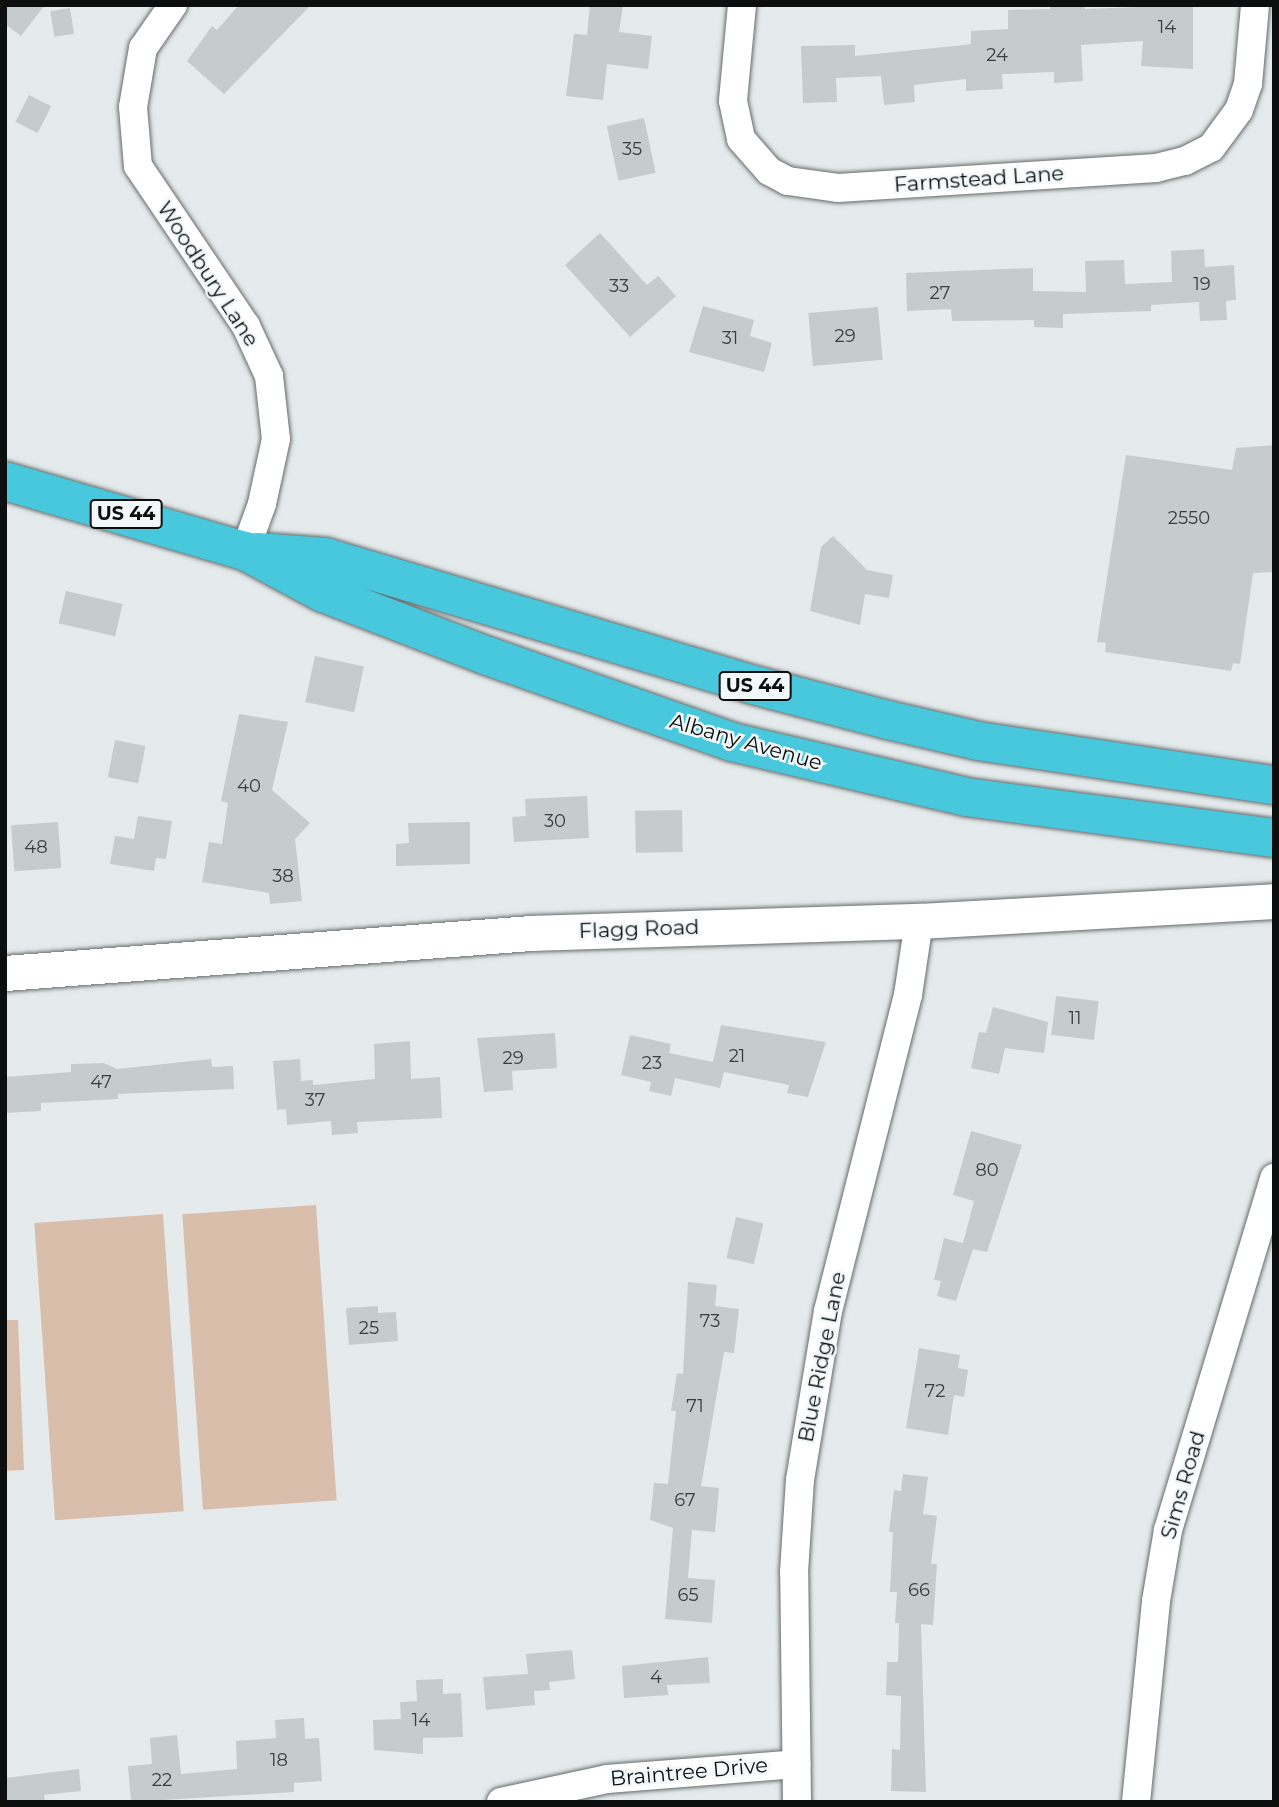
<!DOCTYPE html>
<html>
<head>
<meta charset="utf-8">
<style>
  body { margin:0 }
  #map { position:relative; width:1279px; height:1807px; overflow:hidden; background:#e5ebec; font-family:Montserrat,sans-serif }
  div>[style] { position:absolute }
  [style*='--x'] { left:calc(var(--x)*1px); top:calc(var(--y)*1px); width:calc(var(--w)*1px); rotate:calc(var(--a)*1deg) }
  .green>* { inset:0; background:#dabeac; transform-origin:0 0 }
  .building>* { inset:0; background:#c6cccd; transform-origin:0 0 }
  .roads { filter:drop-shadow(0 0 2px #666b6c) drop-shadow(0 0 2px #666b6c) }
  .minor>* { height:28px; margin:-14px; padding:0 14px; transform-origin:14px; border-radius:14px; background:#fff }
  .tertiary>* { height:35px; margin:-17.5px; padding:0 17.5px; transform-origin:17.5px; border-radius:17.5px; background:#fff }
  .trunk>* { height:38px; margin:-19px; padding:0 19px; transform-origin:19px; border-radius:19px; background:#48c8dc }
  span { translate:-50% -50%; white-space:nowrap; text-align:center; line-height:1.15; -webkit-text-stroke:5px #f2f8f9; paint-order:stroke }
  .number-label { font-size:18px; color:#3b3e3e }
  .number-label span { -webkit-text-stroke-width:0 }
  .shield-label span { padding:2px 5px; background:#f2f8f9; border:2px solid; border-radius:5px; -webkit-text-stroke-width:0 }
  .shield-label { font-size:19px; color:#0d0f0f; font-weight:700 }
  .street-label { font-size:21px; color:#0d0f0f }
  .frame { position:absolute; inset:0; border:7px solid #0d0f0f; pointer-events:none }
</style>
</head>
<body>
<div id="map">
  <div class="green">
    <i style="left:316px;top:1205px;width:296px;height:134px;rotate:86deg"></i>
    <i style="left:163px;top:1214px;width:298px;height:129px;rotate:86deg"></i>
    <i style="clip-path:polygon(5px 1320px,18px 1320px,24px 1470px,5px 1471px)"></i>
  </div>
  <div class="building">
    <i style="clip-path:polygon(5px 5px,45px 5px,21px 36px,5px 24px)"></i>
    <i style="clip-path:polygon(239px 5px,311px 5px,224px 94px,187px 61px,212px 26px,217px 30px)"></i>
    <i style="clip-path:polygon(590px 5px,623px 5px,619px 32px,652px 36px,648px 69px,607px 64px,603px 100px,566px 96px,574px 34px,587px 35px)"></i>
    <i style="clip-path:polygon(1050px 5px,1085px 5px,1085px 9px,1193px 5px,1193px 69px,1141px 66px,1143px 41px,1081px 45px,1083px 81px,1054px 83px,1054px 72px,1002px 74px,1003px 89px,966px 91px,966px 79px,914px 85px,915px 102px,884px 105px,881px 76px,836px 78px,837px 102px,803px 103px,801px 46px,855px 45px,855px 56px,964px 45px,971px 44px,971px 31px,1008px 29px,1008px 10px,1050px 9px)"></i>
    <i style="left:70px;top:8px;width:26px;height:20px;rotate:81deg"></i>
    <i style="left:29px;top:95px;width:25px;height:30px;rotate:27deg"></i>
    <i style="left:644px;top:118px;width:56px;height:38px;rotate:78deg"></i>
    <i style="clip-path:polygon(600px 233px,647px 285px,658px 276px,676px 296px,630px 337px,565px 265px)"></i>
    <i style="clip-path:polygon(1204px 249px,1205px 267px,1234px 265px,1236px 300px,1226px 301px,1227px 320px,1200px 321px,1199px 302px,1151px 305px,1151px 311px,1063px 314px,1063px 328px,1034px 327px,1034px 320px,952px 321px,951px 309px,907px 311px,906px 273px,1033px 268px,1033px 291px,1086px 292px,1085px 261px,1124px 260px,1125px 284px,1172px 282px,1171px 251px)"></i>
    <i style="clip-path:polygon(703px 306px,754px 320px,750px 336px,772px 343px,764px 372px,689px 352px)"></i>
    <i style="left:878px;top:307px;width:53px;height:70px;rotate:85deg"></i>
    <i style="clip-path:polygon(1274px 445px,1274px 572px,1253px 573px,1240px 664px,1233px 663px,1231px 671px,1105px 652px,1106px 643px,1097px 642px,1126px 455px,1232px 470px,1236px 448px)"></i>
    <i style="clip-path:polygon(833px 536px,867px 570px,893px 575px,889px 598px,865px 594px,860px 625px,810px 611px,821px 547px)"></i>
    <i style="left:66px;top:591px;width:58px;height:33px;rotate:13deg"></i>
    <i style="left:315px;top:656px;width:50px;height:47px;rotate:12deg"></i>
    <i style="clip-path:polygon(239px 714px,288px 722px,272px 790px,310px 823px,295px 839px,302px 901px,270px 904px,269px 893px,202px 882px,209px 842px,222px 844px,228px 803px,221px 801px)"></i>
    <i style="left:115px;top:740px;width:31px;height:38px;rotate:11deg"></i>
    <i style="clip-path:polygon(587px 796px,589px 838px,514px 842px,512px 817px,526px 816px,525px 799px)"></i>
    <i style="left:682px;top:810px;width:42px;height:47px;rotate:89deg"></i>
    <i style="clip-path:polygon(138px 816px,172px 821px,166px 859px,156px 858px,154px 871px,110px 864px,115px 836px,134px 839px)"></i>
    <i style="left:58px;top:822px;width:46px;height:47px;rotate:86deg"></i>
    <i style="clip-path:polygon(470px 822px,470px 864px,396px 866px,396px 844px,409px 843px,408px 823px)"></i>
    <i style="left:1056px;top:996px;width:43px;height:39px;rotate:7deg"></i>
    <i style="clip-path:polygon(993px 1007px,1048px 1022px,1044px 1053px,1005px 1048px,999px 1074px,971px 1068px,979px 1032px,986px 1033px)"></i>
    <i style="clip-path:polygon(721px 1025px,826px 1042px,808px 1097px,787px 1093px,789px 1085px,724px 1072px,720px 1088px,675px 1078px,671px 1096px,649px 1091px,651px 1082px,621px 1075px,630px 1035px,671px 1044px,669px 1053px,713px 1062px)"></i>
    <i style="clip-path:polygon(555px 1033px,557px 1068px,512px 1071px,513px 1090px,484px 1092px,477px 1038px)"></i>
    <i style="clip-path:polygon(410px 1041px,411px 1079px,440px 1077px,442px 1118px,357px 1122px,358px 1133px,332px 1135px,331px 1121px,287px 1125px,286px 1109px,277px 1110px,273px 1061px,300px 1059px,301px 1081px,313px 1080px,313px 1085px,375px 1079px,374px 1044px)"></i>
    <i style="clip-path:polygon(211px 1059px,212px 1067px,233px 1066px,234px 1089px,118px 1094px,118px 1099px,41px 1103px,41px 1111px,5px 1113px,5px 1077px,71px 1072px,71px 1064px,104px 1063px,117px 1069px)"></i>
    <i style="clip-path:polygon(971px 1131px,1022px 1145px,987px 1252px,973px 1249px,956px 1301px,937px 1296px,941px 1281px,934px 1280px,944px 1238px,963px 1243px,974px 1201px,953px 1195px)"></i>
    <i style="left:736px;top:1217px;width:28px;height:42px;rotate:13deg"></i>
    <i style="clip-path:polygon(688px 1282px,717px 1285px,715px 1306px,739px 1309px,734px 1353px,724px 1352px,701px 1486px,719px 1488px,715px 1532px,692px 1530px,688px 1578px,715px 1580px,712px 1623px,665px 1619px,673px 1528px,650px 1520px,654px 1483px,668px 1484px,676px 1411px,671px 1411px,677px 1373px,683px 1374px)"></i>
    <i style="clip-path:polygon(378px 1306px,378px 1313px,396px 1312px,398px 1341px,349px 1345px,346px 1308px)"></i>
    <i style="clip-path:polygon(919px 1348px,960px 1355px,958px 1368px,968px 1370px,964px 1397px,954px 1395px,948px 1435px,906px 1428px)"></i>
    <i style="clip-path:polygon(903px 1474px,928px 1477px,923px 1514px,937px 1516px,931px 1564px,937px 1564px,933px 1625px,921px 1624px,926px 1792px,891px 1791px,892px 1749px,900px 1750px,901px 1696px,886px 1695px,887px 1662px,898px 1662px,899px 1623px,895px 1623px,897px 1592px,890px 1592px,893px 1532px,889px 1532px,894px 1490px,901px 1491px)"></i>
    <i style="clip-path:polygon(572px 1650px,575px 1679px,549px 1682px,550px 1690px,534px 1691px,535px 1705px,486px 1710px,483px 1677px,528px 1674px,526px 1654px)"></i>
    <i style="clip-path:polygon(708px 1657px,710px 1683px,667px 1685px,668px 1695px,624px 1698px,622px 1666px)"></i>
    <i style="clip-path:polygon(443px 1679px,443px 1694px,461px 1693px,463px 1737px,423px 1738px,423px 1754px,374px 1750px,373px 1720px,401px 1719px,400px 1702px,417px 1701px,416px 1680px)"></i>
    <i style="clip-path:polygon(304px 1718px,305px 1739px,319px 1738px,322px 1781px,294px 1783px,294px 1792px,131px 1802px,128px 1766px,152px 1764px,150px 1738px,177px 1735px,181px 1774px,237px 1769px,236px 1741px,276px 1738px,275px 1720px)"></i>
    <i style="clip-path:polygon(79px 1769px,81px 1791px,44px 1795px,45px 1802px,5px 1802px,5px 1778px)"></i>
  </div>
  <div class="roads">
    <div class="minor">
      <i style="--x:173;--y:5;--w:52;--a:124.9"></i>
      <i style="--x:143;--y:48;--w:60;--a:99.6"></i>
      <i style="--x:133;--y:107;--w:59;--a:85.2"></i>
      <i style="--x:138;--y:166;--w:193;--a:56"></i>
      <i style="--x:246;--y:326;--w:55;--a:65.3"></i>
      <i style="--x:269;--y:376;--w:63;--a:83.7"></i>
      <i style="--x:276;--y:439;--w:66;--a:102.2"></i>
      <i style="--x:262;--y:504;--w:50;--a:109.9"></i>
      <i style="--x:742;--y:5;--w:96;--a:95.4"></i>
      <i style="--x:733;--y:101;--w:39;--a:78"></i>
      <i style="--x:741;--y:139;--w:43;--a:48.8"></i>
      <i style="--x:769;--y:171;--w:21;--a:28"></i>
      <i style="--x:788;--y:181;--w:50;--a:8"></i>
      <i style="--x:838;--y:188;--w:319;--a:-3.6"></i>
      <i style="--x:1156;--y:168;--w:30;--a:-14"></i>
      <i style="--x:1185;--y:161;--w:29;--a:-27"></i>
      <i style="--x:1211;--y:148;--w:47;--a:-53.6"></i>
      <i style="--x:1239;--y:110;--w:28;--a:-71"></i>
      <i style="--x:1248;--y:84;--w:79;--a:-84.9"></i>
      <i style="--x:501;--y:1802;--w:108;--a:-12.2"></i>
      <i style="--x:607;--y:1779;--w:190;--a:-4.5"></i>
      <i style="--x:797;--y:1802;--w:230;--a:-90.7"></i>
      <i style="--x:794;--y:1572;--w:92;--a:-86.3"></i>
      <i style="--x:800;--y:1480;--w:171;--a:-80.6"></i>
      <i style="--x:828;--y:1311;--w:326;--a:-75.8"></i>
      <i style="--x:908;--y:995;--w:75;--a:-81.5"></i>
      <i style="--x:1136;--y:1802;--w:202;--a:-84.3"></i>
      <i style="--x:1156;--y:1601;--w:72;--a:-80.4"></i>
      <i style="--x:1168;--y:1530;--w:368;--a:-73.2"></i>
    </div>
    <div class="tertiary">
      <i style="--x:5;--y:973;--w:528;--a:-4.35"></i>
      <i style="--x:531;--y:933;--w:388;--a:-1.8"></i>
      <i style="--x:919;--y:921;--w:356;--a:-3.2"></i>
    </div>
    <div class="trunk">
      <i style="--x:5;--y:481;--w:250;--a:16.3"></i>
      <i style="--x:245;--y:551;--w:86;--a:28.3"></i>
      <i style="--x:321;--y:592;--w:179;--a:21"></i>
      <i style="--x:488;--y:656;--w:259;--a:19.4"></i>
      <i style="--x:732;--y:742;--w:240;--a:13.2"></i>
      <i style="--x:966;--y:797;--w:311;--a:7.6"></i>
      <i style="--x:257;--y:552;--w:68;--a:4.2"></i>
      <i style="--x:325;--y:557;--w:444;--a:16.6"></i>
      <i style="--x:750;--y:684;--w:143;--a:14.6"></i>
      <i style="--x:888;--y:720;--w:92;--a:13.1"></i>
      <i style="--x:978;--y:741;--w:299;--a:8.5"></i>
    </div>
  </div>
  <div class="number-label">
    <span style="left:1167px;top:27px">14</span>
    <span style="left:997px;top:55px">24</span>
    <span style="left:632px;top:149px">35</span>
    <span style="left:1202px;top:284px">19</span>
    <span style="left:619px;top:286px">33</span>
    <span style="left:940px;top:293px">27</span>
    <span style="left:845px;top:336px">29</span>
    <span style="left:730px;top:338px">31</span>
    <span style="left:1189px;top:518px">2550</span>
    <span style="left:249px;top:786px">40</span>
    <span style="left:555px;top:821px">30</span>
    <span style="left:36px;top:847px">48</span>
    <span style="left:283px;top:876px">38</span>
    <span style="left:1075px;top:1018px">11</span>
    <span style="left:737px;top:1056px">21</span>
    <span style="left:513px;top:1058px">29</span>
    <span style="left:652px;top:1063px">23</span>
    <span style="left:101px;top:1082px">47</span>
    <span style="left:315px;top:1100px">37</span>
    <span style="left:987px;top:1170px">80</span>
    <span style="left:710px;top:1321px">73</span>
    <span style="left:369px;top:1328px">25</span>
    <span style="left:935px;top:1391px">72</span>
    <span style="left:695px;top:1406px">71</span>
    <span style="left:685px;top:1500px">67</span>
    <span style="left:919px;top:1590px">66</span>
    <span style="left:688px;top:1595px">65</span>
    <span style="left:656px;top:1677px">4</span>
    <span style="left:421px;top:1720px">14</span>
    <span style="left:279px;top:1760px">18</span>
    <span style="left:162px;top:1780px">22</span>
  </div>
  <div class="shield-label">
    <span style="left:126px;top:514px">US 44</span>
    <span style="left:755px;top:686px">US 44</span>
  </div>
  <div class="street-label">
    <span style="left:979px;top:179px;rotate:-4deg">Farmstead Lane</span>
    <span style="left:208px;top:274px;rotate:57deg">Woodbury Lane</span>
    <span style="left:746px;top:742px;rotate:16deg">Albany Avenue</span>
    <span style="left:639px;top:929px;rotate:-2deg">Flagg Road</span>
    <span style="left:822px;top:1357px;rotate:-79deg">Blue Ridge Lane</span>
    <span style="left:1183px;top:1485px;rotate:-74deg">Sims Road</span>
    <span style="left:689px;top:1772px;rotate:-5deg">Braintree Drive</span>
  </div>
  <div class="frame"></div>
</div>
</body>
</html>
